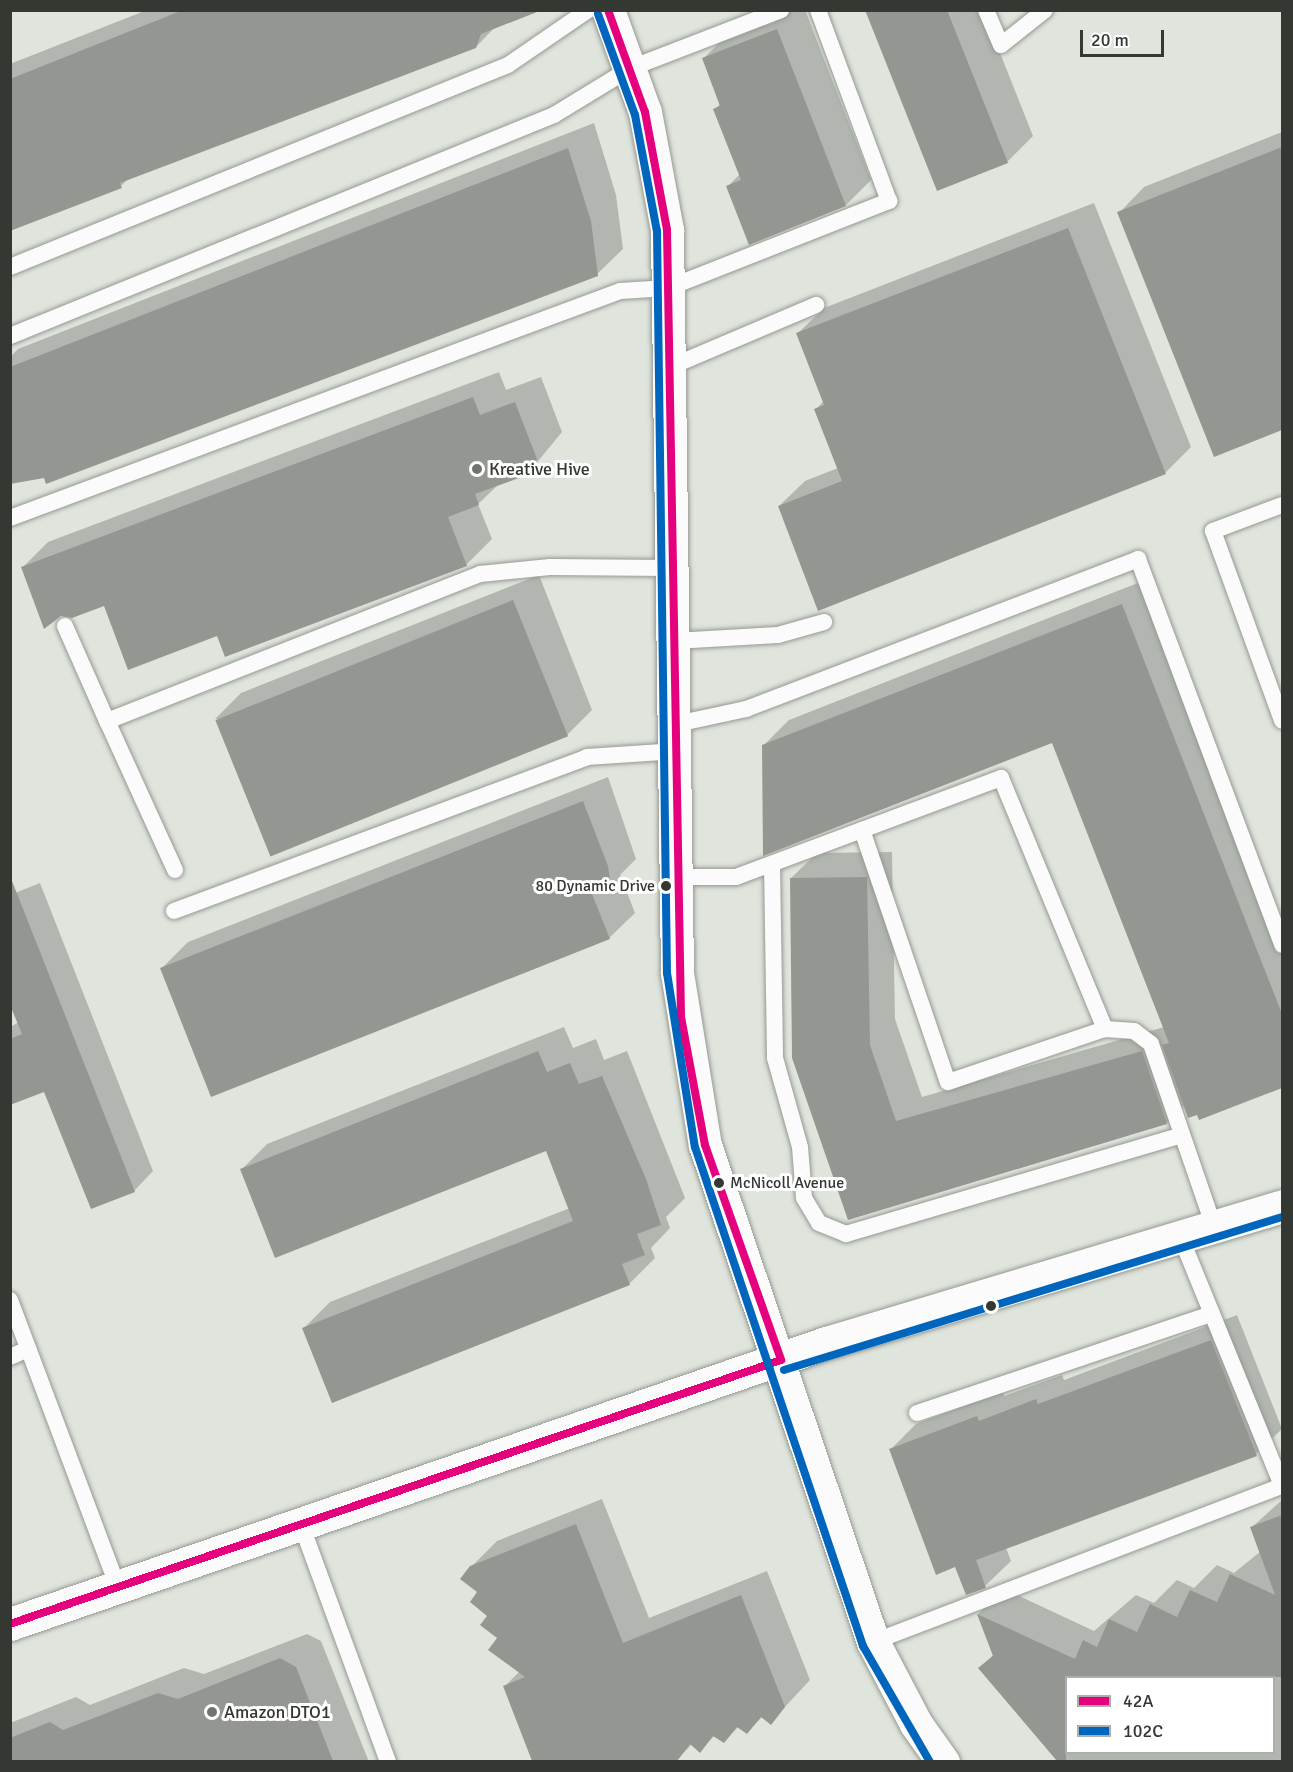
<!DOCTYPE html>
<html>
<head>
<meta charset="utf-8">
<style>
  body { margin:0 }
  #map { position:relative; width:1293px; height:1772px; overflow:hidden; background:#dfe4dc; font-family:Signika,sans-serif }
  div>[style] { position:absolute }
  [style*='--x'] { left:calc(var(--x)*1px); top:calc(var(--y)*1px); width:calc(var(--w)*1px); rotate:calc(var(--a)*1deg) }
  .shadow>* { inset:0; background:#0003 }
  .building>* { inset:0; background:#949791; transform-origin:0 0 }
  .roads { filter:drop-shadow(0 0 2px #959992) drop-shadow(0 0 2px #959992) }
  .lane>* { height:16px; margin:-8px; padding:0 8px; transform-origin:8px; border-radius:8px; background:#fafbfa }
  .street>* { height:33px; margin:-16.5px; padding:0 16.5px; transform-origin:16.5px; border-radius:16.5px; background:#fafbfa }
  .secondary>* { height:33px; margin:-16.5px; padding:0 16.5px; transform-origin:16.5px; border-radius:16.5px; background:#fafbfa }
  .bus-1>* { height:8px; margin:-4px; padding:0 4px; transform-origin:4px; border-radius:4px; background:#e5007d }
  .bus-2>* { height:8px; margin:-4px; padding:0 4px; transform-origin:4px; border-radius:4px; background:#0065bd }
  .dots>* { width:16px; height:16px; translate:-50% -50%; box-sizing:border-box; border:3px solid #fff; border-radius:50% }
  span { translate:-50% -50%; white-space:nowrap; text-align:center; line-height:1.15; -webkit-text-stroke:6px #fff; paint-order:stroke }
  .bus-label { font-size:16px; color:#343832 }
  .right { translate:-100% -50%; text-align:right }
  .left { translate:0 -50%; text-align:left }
  .poi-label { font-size:18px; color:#343832 }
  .frame { position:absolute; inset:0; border:12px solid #343832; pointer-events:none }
  .legend { position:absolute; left:1065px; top:1676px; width:210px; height:78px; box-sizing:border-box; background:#fff; border:2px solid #aeafad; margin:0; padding:8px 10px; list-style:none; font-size:18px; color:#343832 }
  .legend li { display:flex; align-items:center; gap:12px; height:30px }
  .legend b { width:30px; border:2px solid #aeafad }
  .scale { position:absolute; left:1080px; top:30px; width:84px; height:27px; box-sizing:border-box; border:3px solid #343832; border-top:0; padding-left:8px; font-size:18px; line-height:21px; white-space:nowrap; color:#343832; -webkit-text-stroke:4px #fff; paint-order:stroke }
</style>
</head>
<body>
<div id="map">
  <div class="shadow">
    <i style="clip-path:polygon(147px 10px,531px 10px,496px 26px,476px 47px,129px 178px,121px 186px,10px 230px,10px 64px)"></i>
    <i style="clip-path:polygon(786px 10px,805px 10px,871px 180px,846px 205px,728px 186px,740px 174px,715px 109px,721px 103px,703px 59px,729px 33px)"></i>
    <i style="clip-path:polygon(867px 10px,983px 10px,1033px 136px,1007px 162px)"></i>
    <i style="clip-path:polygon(594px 123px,616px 195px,623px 249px,597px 274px,10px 484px,10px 357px,18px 349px)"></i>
    <i style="clip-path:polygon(1282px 132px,1282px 428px,1215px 455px,1119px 213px,1144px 187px)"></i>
    <i style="clip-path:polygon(1094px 203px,1191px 447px,1165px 473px,779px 506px,805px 481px,838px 468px,815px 410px,824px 401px,798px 333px,824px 308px)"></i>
    <i style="clip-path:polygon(499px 372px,506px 390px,541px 377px,562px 432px,529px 472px,499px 484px,478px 504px,492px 539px,466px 565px,218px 634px,105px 604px,22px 568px,48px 542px)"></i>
    <i style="clip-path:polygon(539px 575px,592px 710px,566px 736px,215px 719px,241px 693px)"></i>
    <i style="clip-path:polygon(1148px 579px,1282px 924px,1282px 1086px,1200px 1118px,1185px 1105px,1167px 1123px,849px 1218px,791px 878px,817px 853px,892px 852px,895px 1019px,922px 1097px,1164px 1027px,1053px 741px,763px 746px,789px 720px)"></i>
    <i style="clip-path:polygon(608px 777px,636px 859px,620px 875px,635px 913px,609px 938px,162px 968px,188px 942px)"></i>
    <i style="clip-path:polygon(40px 883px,153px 1171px,134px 1191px,45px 1090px,10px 1103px,10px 1027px,19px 1022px,10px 1001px,10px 895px)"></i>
    <i style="clip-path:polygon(564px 1027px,573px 1048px,596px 1039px,604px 1060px,627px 1051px,685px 1198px,666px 1217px,670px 1228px,651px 1248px,655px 1258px,629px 1284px,304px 1328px,330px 1302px,570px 1208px,547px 1149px,242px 1169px,267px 1144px)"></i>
    <i style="clip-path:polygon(1237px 1315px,1282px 1429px,1256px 1454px,1006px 1548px,1011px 1561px,985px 1586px,956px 1565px,891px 1449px,916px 1424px,1003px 1392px,1004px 1396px,1062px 1375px,1064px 1380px)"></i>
    <i style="clip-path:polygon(602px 1499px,649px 1618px,767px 1571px,810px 1680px,770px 1723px,762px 1717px,747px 1732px,739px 1726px,724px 1742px,715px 1735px,700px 1751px,692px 1744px,677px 1760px,669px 1754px,661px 1762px,534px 1762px,504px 1687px,520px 1671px,499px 1638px,471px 1567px,497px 1541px)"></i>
    <i style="clip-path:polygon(evenodd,1282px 1500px,1282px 1762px,1059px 1762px,980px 1668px,994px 1654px,978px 1614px,1004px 1589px,1094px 1631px,1136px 1595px,1154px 1603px,1177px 1580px,1194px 1588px,1217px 1565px,1234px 1573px,1261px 1551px,1252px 1527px,1282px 1500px,1066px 1678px,1274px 1678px,1274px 1752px,1066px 1752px,1066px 1678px)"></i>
    <i style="clip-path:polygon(307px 1634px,321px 1641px,369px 1762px,10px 1762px,10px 1723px,76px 1697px,90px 1705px,184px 1668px,204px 1674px)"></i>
  </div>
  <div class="building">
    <i style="clip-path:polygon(183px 10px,537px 10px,537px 12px,481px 34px,476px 48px,120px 183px,122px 188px,10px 231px,10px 79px)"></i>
    <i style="clip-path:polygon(865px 10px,947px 10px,1008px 163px,937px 191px)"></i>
    <i style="clip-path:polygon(777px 29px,846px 206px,749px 245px,726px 186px,741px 180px,713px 109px,720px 106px,702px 58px)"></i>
    <i style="clip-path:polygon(1282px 147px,1282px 430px,1214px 457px,1117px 212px)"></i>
    <i style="clip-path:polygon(568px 148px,591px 221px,598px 276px,46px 484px,44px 478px,10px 484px,10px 367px)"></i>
    <i style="clip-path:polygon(1068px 228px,1166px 474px,818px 611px,778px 506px,842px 481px,814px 409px,824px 405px,796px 333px)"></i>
    <i style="clip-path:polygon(473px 397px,480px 415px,515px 402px,537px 459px,530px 474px,475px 494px,479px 505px,448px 517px,467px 566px,225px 657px,217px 636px,128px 670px,104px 606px,72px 618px,61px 616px,44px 629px,21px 567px)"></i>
    <i style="left:513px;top:600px;width:147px;height:321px;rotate:68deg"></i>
    <i style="clip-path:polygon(1122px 604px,1282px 1014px,1282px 1088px,1199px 1120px,1197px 1115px,1188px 1118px,1162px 1045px,1169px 1043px,1052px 743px,763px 856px,762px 745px)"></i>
    <i style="clip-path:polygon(583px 801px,608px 866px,611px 886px,592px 894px,610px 939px,211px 1097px,160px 968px)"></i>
    <i style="clip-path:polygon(867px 877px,870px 1045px,896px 1121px,1142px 1051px,1167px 1124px,848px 1220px,792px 1058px,790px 878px)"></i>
    <i style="clip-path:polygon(12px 881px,135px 1192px,91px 1209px,44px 1092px,10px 1105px,10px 1039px,22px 1034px,10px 1005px)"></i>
    <i style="clip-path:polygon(538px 1051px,547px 1072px,570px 1063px,579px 1084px,602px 1076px,646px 1179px,661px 1225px,637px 1234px,645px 1255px,622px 1264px,630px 1285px,332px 1403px,302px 1328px,573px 1221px,546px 1151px,275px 1258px,240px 1169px)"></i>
    <i style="clip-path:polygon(1211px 1340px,1257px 1456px,976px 1560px,986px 1588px,966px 1595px,955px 1567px,936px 1575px,889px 1449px,977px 1416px,979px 1421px,1036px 1399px,1038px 1404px)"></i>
    <i style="clip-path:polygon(1282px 1515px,1282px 1677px,1066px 1677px,1066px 1761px,1057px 1761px,978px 1668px,993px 1656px,977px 1614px,1075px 1659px,1083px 1640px,1097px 1647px,1109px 1619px,1137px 1632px,1150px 1604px,1177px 1617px,1190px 1590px,1217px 1602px,1230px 1574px,1275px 1595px,1250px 1527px)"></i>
    <i style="clip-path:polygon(576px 1524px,623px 1643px,741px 1595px,785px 1707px,771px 1725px,761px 1717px,747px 1734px,737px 1727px,724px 1743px,713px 1736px,700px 1753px,690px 1744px,677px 1761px,532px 1761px,503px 1686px,525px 1677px,488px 1650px,497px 1638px,480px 1625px,487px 1616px,470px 1602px,477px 1592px,460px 1579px,470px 1566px)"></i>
    <i style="clip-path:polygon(280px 1658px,296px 1667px,333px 1761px,10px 1761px,10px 1738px,50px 1722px,63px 1730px,158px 1693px,178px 1699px)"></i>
  </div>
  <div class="roads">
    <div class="lane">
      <i style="--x:986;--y:10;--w:38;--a:67"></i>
      <i style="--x:1001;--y:45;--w:56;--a:-38.5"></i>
      <i style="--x:10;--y:267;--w:537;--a:-22.08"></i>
      <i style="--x:508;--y:65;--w:97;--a:-34.5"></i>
      <i style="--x:10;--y:336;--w:587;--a:-22.11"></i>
      <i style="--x:554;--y:115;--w:90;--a:-31.4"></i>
      <i style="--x:631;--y:68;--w:161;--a:-21.1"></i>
      <i style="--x:670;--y:367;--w:159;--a:-23"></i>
      <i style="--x:1282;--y:505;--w:74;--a:159.4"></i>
      <i style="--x:1213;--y:531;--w:202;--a:70"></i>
      <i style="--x:10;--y:518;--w:651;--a:-20.41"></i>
      <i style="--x:620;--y:291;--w:48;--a:-3.6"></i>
      <i style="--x:668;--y:288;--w:238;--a:-21.5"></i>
      <i style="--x:889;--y:201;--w:204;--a:-110.4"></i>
      <i style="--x:65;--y:626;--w:104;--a:66.1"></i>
      <i style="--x:674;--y:641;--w:104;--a:-3.3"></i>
      <i style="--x:778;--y:635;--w:48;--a:-15.8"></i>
      <i style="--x:672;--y:725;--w:76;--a:-12.2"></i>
      <i style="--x:746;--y:709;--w:420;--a:-20.9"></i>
      <i style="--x:1138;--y:559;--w:412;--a:69.5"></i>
      <i style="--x:862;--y:830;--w:266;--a:71.2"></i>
      <i style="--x:948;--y:1082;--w:166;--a:-18.7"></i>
      <i style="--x:772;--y:864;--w:194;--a:89.1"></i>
      <i style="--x:775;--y:1058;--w:92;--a:74.3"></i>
      <i style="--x:800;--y:1147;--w:51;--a:85.5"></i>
      <i style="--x:804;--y:1198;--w:29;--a:59"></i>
      <i style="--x:819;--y:1223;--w:29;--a:22"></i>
      <i style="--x:846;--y:1234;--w:350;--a:-16.4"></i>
      <i style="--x:175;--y:870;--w:164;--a:-114.5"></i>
      <i style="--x:107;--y:721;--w:401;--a:-21.5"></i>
      <i style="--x:480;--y:574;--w:70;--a:-5.7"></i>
      <i style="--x:550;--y:567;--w:121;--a:0.5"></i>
      <i style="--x:678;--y:877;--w:58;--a:0"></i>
      <i style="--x:736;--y:877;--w:283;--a:-20.5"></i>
      <i style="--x:1001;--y:778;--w:272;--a:67.5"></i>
      <i style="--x:1105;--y:1029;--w:29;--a:4"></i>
      <i style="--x:1134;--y:1031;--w:21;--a:37"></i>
      <i style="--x:1151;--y:1044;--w:194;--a:71"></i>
      <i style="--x:174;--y:911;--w:441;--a:-20.4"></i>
      <i style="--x:587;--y:757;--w:90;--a:-3.8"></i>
      <i style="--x:1181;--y:1238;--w:268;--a:67.8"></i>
      <i style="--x:10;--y:1300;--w:307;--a:69.4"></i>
      <i style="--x:10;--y:1357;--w:20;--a:-24"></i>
      <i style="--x:917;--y:1413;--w:311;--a:-18.6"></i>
      <i style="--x:301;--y:1524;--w:253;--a:69.9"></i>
      <i style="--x:873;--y:1642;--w:438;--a:-20.9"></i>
    </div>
    <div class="street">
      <i style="--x:608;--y:10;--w:109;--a:70.1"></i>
      <i style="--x:645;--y:112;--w:120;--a:79.4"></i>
      <i style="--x:667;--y:230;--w:743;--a:89.23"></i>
      <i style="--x:677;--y:973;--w:174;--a:80.8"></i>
      <i style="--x:705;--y:1145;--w:525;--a:71.32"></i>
      <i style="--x:873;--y:1642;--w:93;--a:62.3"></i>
      <i style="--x:916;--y:1724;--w:47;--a:54.6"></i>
    </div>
    <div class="secondary">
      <i style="--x:10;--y:1624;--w:863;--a:-19"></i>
      <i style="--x:826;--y:1343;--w:476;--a:-16.7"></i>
    </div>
  </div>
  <div class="bus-1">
    <i style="--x:608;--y:10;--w:109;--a:70.1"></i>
    <i style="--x:645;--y:112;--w:120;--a:79.4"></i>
    <i style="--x:667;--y:230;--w:787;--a:88.98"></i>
    <i style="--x:681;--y:1017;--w:130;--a:79.4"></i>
    <i style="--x:705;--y:1145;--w:228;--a:70.5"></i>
    <i style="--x:10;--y:1624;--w:815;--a:-18.9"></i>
  </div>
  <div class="bus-2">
    <i style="--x:598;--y:14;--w:108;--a:69.9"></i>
    <i style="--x:635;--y:115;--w:118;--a:79.3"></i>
    <i style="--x:657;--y:231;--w:742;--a:89.23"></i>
    <i style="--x:667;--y:973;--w:176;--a:80.9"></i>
    <i style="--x:695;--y:1147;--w:527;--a:71.39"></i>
    <i style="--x:863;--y:1646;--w:134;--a:60"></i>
    <i style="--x:784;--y:1370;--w:521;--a:-17.08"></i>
  </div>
  <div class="dots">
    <i style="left:477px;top:469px;background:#70746e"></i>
    <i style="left:666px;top:886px;background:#343832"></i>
    <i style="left:719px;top:1183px;background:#343832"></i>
    <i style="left:991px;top:1306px;background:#343832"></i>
    <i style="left:212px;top:1712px;background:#70746e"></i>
  </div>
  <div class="bus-label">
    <span class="right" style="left:655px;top:886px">80 Dynamic Drive</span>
    <span class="left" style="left:730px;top:1183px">McNicoll Avenue</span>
  </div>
  <div class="poi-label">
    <span class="left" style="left:489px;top:469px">Kreative Hive</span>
    <span class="left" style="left:224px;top:1712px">Amazon DTO1</span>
  </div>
  <div class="frame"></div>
  <ul class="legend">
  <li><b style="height:8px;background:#e5007d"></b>42A</li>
  <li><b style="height:8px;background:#0065bd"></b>102C</li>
  </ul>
  <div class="scale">20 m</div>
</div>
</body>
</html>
